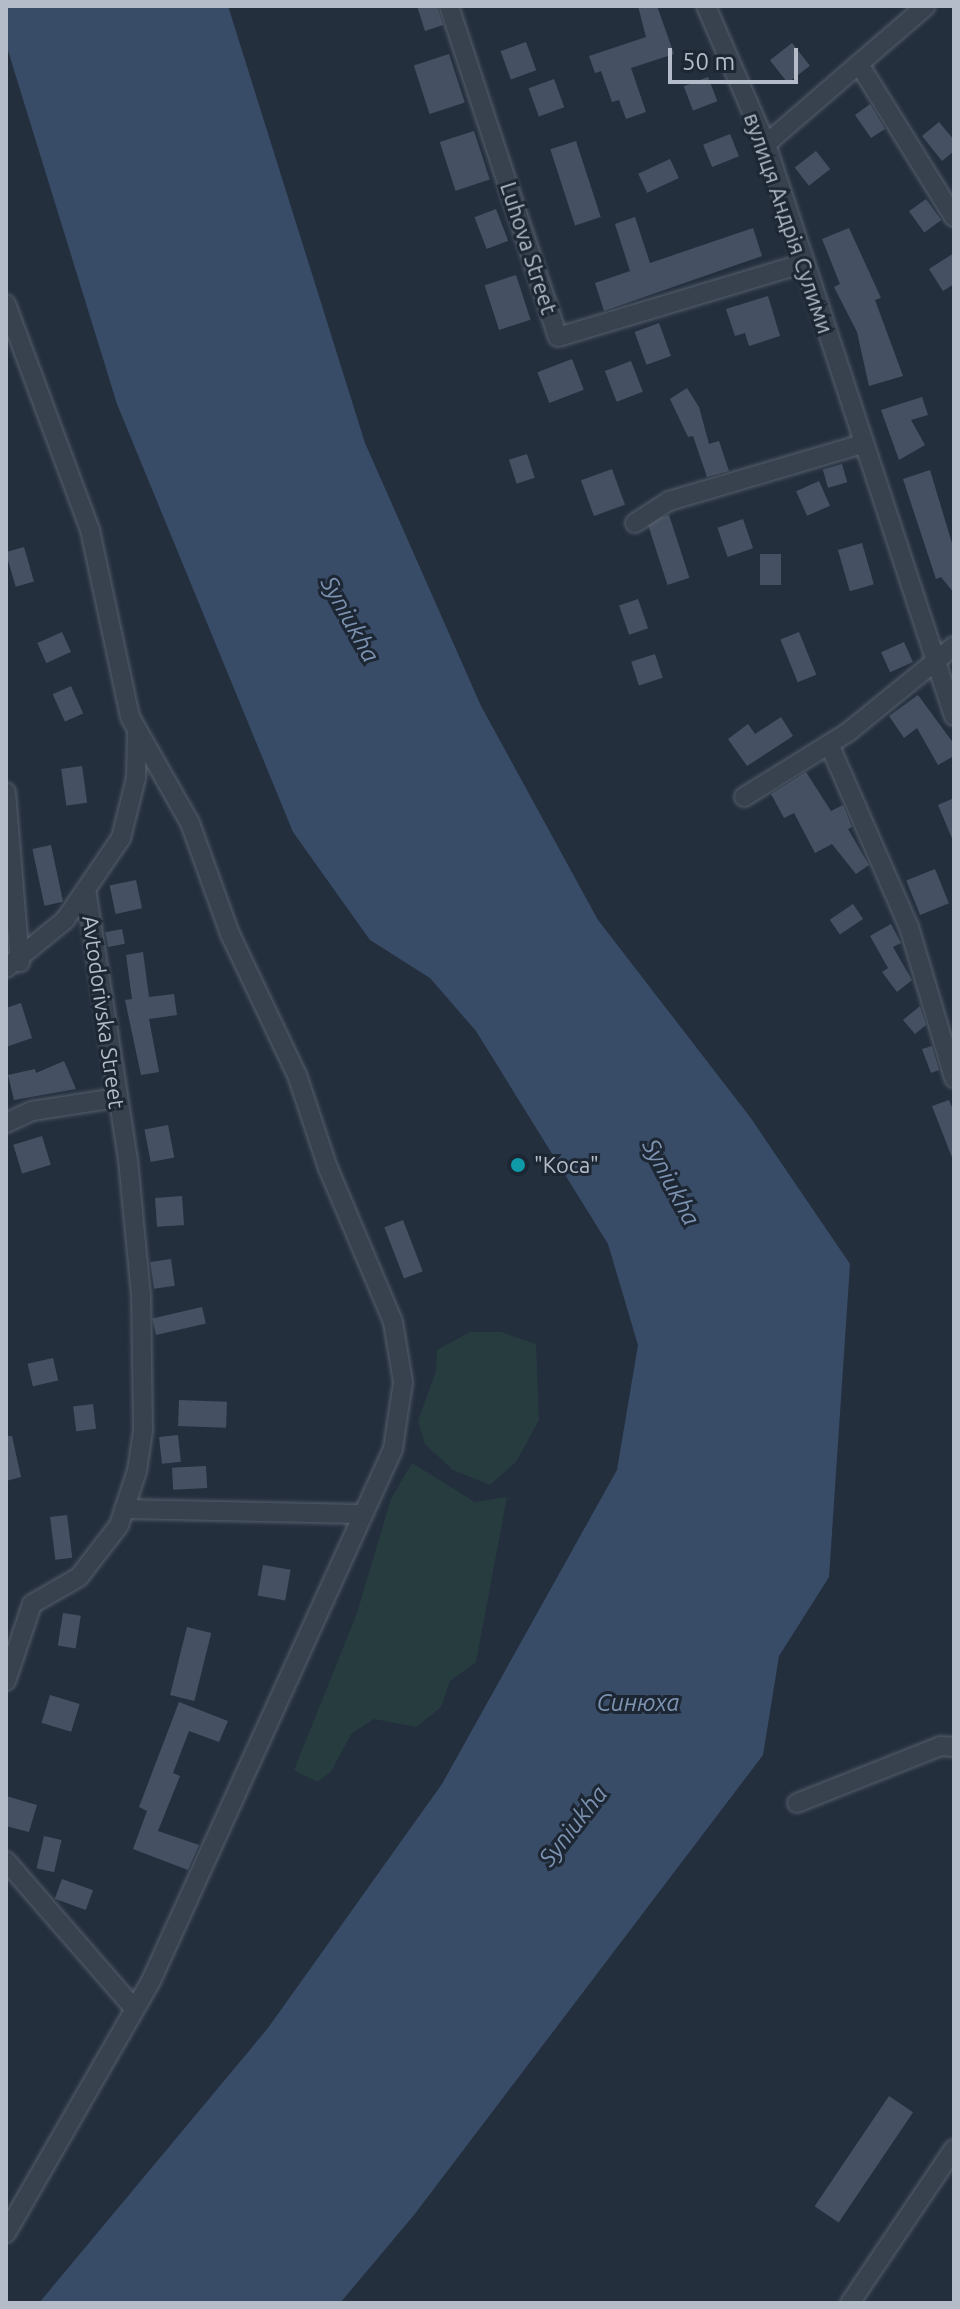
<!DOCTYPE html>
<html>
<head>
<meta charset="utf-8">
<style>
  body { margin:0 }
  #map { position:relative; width:960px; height:2309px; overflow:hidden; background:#242f3e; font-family:Ubuntu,sans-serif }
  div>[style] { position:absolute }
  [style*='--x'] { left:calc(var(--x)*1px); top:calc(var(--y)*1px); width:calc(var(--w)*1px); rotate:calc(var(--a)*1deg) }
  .green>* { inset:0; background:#263c3f }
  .water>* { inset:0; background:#394c67 }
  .building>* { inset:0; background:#455162; transform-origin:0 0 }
  .roads { filter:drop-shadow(0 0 2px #565f6c) drop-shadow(0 0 2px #565f6c) }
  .street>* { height:18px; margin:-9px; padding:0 9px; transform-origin:9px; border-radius:9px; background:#38414e }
  .dots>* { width:22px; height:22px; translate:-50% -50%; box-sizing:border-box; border:4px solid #1d2633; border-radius:50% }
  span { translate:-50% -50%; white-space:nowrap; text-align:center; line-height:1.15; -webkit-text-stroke:6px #1d2633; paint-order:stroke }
  .street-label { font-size:22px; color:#b4bcc9 }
  .poi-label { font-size:22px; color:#b4bcc9 }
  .left { translate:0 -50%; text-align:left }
  .water-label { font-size:24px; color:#7c92b1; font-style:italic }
  .frame { position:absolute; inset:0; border:8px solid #b4bcc9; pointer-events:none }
  .scale { position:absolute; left:668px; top:48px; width:130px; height:36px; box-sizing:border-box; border:4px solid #b4bcc9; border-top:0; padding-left:10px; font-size:24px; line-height:28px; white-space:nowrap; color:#b4bcc9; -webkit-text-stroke:6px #1d2633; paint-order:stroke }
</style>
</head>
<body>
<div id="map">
  <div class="green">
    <i style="clip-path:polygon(470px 1332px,501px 1332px,536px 1344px,539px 1420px,516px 1462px,490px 1485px,453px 1470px,425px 1444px,418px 1421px,436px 1371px,437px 1350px)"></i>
    <i style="clip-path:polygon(412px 1463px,475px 1502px,507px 1497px,476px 1662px,450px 1681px,441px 1707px,416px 1727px,374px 1719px,351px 1734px,331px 1772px,317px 1782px,294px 1770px,357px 1613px,391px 1499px)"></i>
  </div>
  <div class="water">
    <i style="clip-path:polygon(6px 6px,228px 6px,365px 443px,481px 706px,598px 920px,750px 1117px,850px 1264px,829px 1577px,779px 1656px,763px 1755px,414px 2215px,340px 2303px,39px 2303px,268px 2028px,442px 1784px,617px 1470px,638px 1345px,608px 1244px,476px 1031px,430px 978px,370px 940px,293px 832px,117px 404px,6px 44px)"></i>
  </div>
  <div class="building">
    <i style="clip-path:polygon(417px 6px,437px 6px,443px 25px,425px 31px)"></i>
    <i style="clip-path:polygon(638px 6px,657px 6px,674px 54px,631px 68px,646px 112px,626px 119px,619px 100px,612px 102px,601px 71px,595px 73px,589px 56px,646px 37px)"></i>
    <i style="left:526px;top:42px;width:30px;height:27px;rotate:70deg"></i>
    <i style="left:792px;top:43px;width:29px;height:28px;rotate:52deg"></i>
    <i style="left:449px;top:54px;width:51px;height:37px;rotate:72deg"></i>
    <i style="left:708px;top:77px;width:26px;height:26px;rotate:69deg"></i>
    <i style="left:554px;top:79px;width:30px;height:27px;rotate:70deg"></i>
    <i style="clip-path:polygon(870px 104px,885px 129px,871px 138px,855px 115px)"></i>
    <i style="clip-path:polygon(939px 122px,954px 140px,954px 151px,942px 161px,922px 136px)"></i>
    <i style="left:474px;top:131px;width:51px;height:36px;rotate:72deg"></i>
    <i style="left:730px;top:134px;width:24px;height:29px;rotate:68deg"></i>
    <i style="left:576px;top:141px;width:80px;height:27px;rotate:72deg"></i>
    <i style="left:816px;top:151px;width:23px;height:27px;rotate:52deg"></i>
    <i style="left:670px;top:159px;width:21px;height:35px;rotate:65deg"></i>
    <i style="left:926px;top:199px;width:26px;height:21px;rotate:54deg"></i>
    <i style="left:496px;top:209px;width:34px;height:23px;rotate:69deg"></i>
    <i style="clip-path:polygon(635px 217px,650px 263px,753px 228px,762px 256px,604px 311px,595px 283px,630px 271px,615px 224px)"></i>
    <i style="clip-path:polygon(849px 228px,881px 298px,875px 300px,903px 376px,869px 386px,857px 332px,834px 287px,840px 284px,822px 239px)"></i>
    <i style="clip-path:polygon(954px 253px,954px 284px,943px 291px,929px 269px)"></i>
    <i style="left:516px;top:275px;width:47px;height:33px;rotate:72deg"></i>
    <i style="clip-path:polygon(768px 296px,780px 336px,749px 346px,745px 333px,735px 336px,726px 309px)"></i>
    <i style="left:659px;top:323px;width:35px;height:26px;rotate:70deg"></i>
    <i style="left:572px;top:359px;width:33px;height:37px;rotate:69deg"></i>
    <i style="left:631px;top:361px;width:33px;height:28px;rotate:69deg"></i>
    <i style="clip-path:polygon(687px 388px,699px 407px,709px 444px,719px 441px,729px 471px,707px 477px,693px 436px,688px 437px,670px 399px)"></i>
    <i style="clip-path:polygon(922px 397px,928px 415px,911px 420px,925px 445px,899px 460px,881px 410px)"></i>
    <i style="left:527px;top:454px;width:25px;height:19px;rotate:72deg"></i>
    <i style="left:842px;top:464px;width:19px;height:20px;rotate:74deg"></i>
    <i style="left:612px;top:469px;width:38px;height:33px;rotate:70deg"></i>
    <i style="clip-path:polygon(930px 470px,954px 550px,954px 593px,941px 577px,936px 579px,903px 479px)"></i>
    <i style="left:819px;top:481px;width:27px;height:25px;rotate:66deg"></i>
    <i style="left:669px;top:515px;width:66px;height:23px;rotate:72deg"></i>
    <i style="left:743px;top:519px;width:31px;height:27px;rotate:71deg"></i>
    <i style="left:862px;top:543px;width:43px;height:25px;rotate:74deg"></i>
    <i style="left:24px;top:547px;width:36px;height:19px;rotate:74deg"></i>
    <i style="left:760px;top:554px;width:21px;height:31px"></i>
    <i style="left:638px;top:599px;width:31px;height:20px;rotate:71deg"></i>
    <i style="left:62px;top:632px;width:22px;height:27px;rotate:66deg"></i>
    <i style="left:799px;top:632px;width:46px;height:20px;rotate:68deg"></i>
    <i style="left:904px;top:642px;width:22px;height:25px;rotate:66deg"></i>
    <i style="left:655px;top:654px;width:25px;height:25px;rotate:72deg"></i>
    <i style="left:71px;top:686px;width:30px;height:20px;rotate:66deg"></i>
    <i style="clip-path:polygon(918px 695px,954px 744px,954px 756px,938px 765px,917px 728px,904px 738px,889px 716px)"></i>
    <i style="clip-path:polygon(781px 717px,793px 736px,747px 766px,728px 739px,748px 724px,755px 734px)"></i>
    <i style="left:82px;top:766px;width:37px;height:21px;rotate:82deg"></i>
    <i style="clip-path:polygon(806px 772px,831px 811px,843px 805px,852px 827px,848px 829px,869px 865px,856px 874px,832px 844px,815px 853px,794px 813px,784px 818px,771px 794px)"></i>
    <i style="clip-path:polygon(954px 798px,954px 843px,938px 805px)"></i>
    <i style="left:51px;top:845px;width:58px;height:19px;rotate:78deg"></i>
    <i style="left:935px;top:869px;width:37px;height:31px;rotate:68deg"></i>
    <i style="left:136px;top:880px;width:29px;height:27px;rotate:78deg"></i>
    <i style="left:853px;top:904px;width:18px;height:28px;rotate:56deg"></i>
    <i style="clip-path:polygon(891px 924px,901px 943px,893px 947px,912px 980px,897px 992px,882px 972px,888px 968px,870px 936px)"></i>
    <i style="left:122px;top:929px;width:15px;height:17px;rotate:79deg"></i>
    <i style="clip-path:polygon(143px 952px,149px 997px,174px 994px,177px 1015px,149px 1019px,159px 1072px,141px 1075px,125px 1000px,132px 999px,126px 955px)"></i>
    <i style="clip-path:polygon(21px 1003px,32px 1038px,6px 1047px,6px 1008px)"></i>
    <i style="clip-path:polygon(920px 1006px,926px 1025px,915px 1034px,903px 1020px)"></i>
    <i style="clip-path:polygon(932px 1046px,939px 1070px,931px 1073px,922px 1049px)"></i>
    <i style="clip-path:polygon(64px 1061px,76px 1089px,14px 1100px,8px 1075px,35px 1069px,36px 1073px)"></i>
    <i style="clip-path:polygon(949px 1100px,954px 1112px,953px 1160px,932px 1106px)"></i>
    <i style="left:168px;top:1125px;width:33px;height:24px;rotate:79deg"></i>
    <i style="left:42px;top:1136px;width:30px;height:30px;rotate:73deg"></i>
    <i style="left:182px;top:1196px;width:29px;height:27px;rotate:86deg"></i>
    <i style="left:403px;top:1220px;width:55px;height:20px;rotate:69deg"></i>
    <i style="left:171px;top:1259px;width:27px;height:21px;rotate:82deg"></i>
    <i style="left:202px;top:1307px;width:17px;height:51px;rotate:77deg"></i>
    <i style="left:53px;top:1358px;width:23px;height:26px;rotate:77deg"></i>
    <i style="left:179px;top:1400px;width:48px;height:26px;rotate:2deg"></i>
    <i style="left:93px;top:1404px;width:25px;height:20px;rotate:83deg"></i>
    <i style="left:178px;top:1435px;width:27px;height:19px;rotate:84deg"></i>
    <i style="clip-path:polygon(6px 1436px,12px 1436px,21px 1477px,6px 1481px)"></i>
    <i style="left:206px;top:1466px;width:22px;height:34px;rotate:87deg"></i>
    <i style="left:67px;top:1515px;width:43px;height:17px;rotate:83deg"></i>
    <i style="left:263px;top:1565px;width:28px;height:31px;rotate:10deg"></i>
    <i style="left:63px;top:1613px;width:18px;height:33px;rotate:9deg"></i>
    <i style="left:187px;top:1627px;width:25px;height:70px;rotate:14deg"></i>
    <i style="left:50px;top:1695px;width:31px;height:29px;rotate:17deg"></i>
    <i style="clip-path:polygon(179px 1702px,228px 1721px,219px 1742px,189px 1731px,173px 1773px,180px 1776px,158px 1831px,199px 1845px,188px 1870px,133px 1849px,147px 1811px,139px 1807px)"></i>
    <i style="clip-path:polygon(6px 1796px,37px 1805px,29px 1832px,6px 1826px)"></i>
    <i style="left:44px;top:1836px;width:18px;height:33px;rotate:13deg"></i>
    <i style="left:62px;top:1879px;width:33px;height:21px;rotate:20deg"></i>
    <i style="left:889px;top:2096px;width:29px;height:133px;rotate:34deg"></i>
  </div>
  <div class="roads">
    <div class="street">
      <i style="--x:449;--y:6;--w:348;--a:71.8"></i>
      <i style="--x:558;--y:337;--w:257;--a:-16.7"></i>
      <i style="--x:706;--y:6;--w:150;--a:66.5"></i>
      <i style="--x:766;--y:144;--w:602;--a:71.81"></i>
      <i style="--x:859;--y:64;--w:180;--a:58.2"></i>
      <i style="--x:766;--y:144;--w:211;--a:-40.8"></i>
      <i style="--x:6;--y:304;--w:241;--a:69.6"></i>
      <i style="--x:90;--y:530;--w:191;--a:77.9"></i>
      <i style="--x:130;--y:717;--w:122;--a:60.5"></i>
      <i style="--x:190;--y:823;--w:118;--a:70.2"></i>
      <i style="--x:230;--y:934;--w:156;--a:64.6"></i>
      <i style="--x:297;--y:1075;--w:98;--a:71.6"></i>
      <i style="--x:328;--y:1168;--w:167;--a:67.1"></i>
      <i style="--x:393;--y:1322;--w:61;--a:80.5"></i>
      <i style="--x:403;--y:1382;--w:68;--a:98.5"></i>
      <i style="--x:393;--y:1449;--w:584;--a:114.46"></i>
      <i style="--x:151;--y:1981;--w:291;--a:119.9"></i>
      <i style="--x:635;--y:523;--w:40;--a:-32.9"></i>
      <i style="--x:669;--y:501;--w:202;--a:-16.4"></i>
      <i style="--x:829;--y:744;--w:200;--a:66.4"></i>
      <i style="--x:909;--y:927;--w:158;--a:73.4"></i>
      <i style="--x:6;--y:792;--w:171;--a:85.3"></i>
      <i style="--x:744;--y:797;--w:121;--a:-31.9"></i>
      <i style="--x:847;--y:733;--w:138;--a:-39.1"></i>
      <i style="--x:6;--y:968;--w:76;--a:-39.1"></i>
      <i style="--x:65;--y:920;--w:99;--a:-55.7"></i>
      <i style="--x:121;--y:838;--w:62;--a:-76"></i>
      <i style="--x:136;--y:778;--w:46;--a:-88.8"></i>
      <i style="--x:6;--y:1123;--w:29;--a:-25"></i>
      <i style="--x:32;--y:1111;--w:85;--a:-8.8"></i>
      <i style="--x:124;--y:1509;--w:236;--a:1.2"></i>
      <i style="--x:6;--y:1681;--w:81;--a:-71.3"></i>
      <i style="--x:32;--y:1604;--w:54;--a:-29.9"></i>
      <i style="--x:79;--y:1577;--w:66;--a:-52.4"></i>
      <i style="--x:119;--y:1525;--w:57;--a:-71.6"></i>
      <i style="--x:137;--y:1471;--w:40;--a:-81.5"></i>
      <i style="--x:143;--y:1431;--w:136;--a:-90.8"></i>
      <i style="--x:141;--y:1295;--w:136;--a:-95.5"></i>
      <i style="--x:128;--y:1160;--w:273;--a:-98.8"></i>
      <i style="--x:797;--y:1803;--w:155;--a:-21.6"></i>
      <i style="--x:941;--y:1746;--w:13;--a:4"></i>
      <i style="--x:6;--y:1861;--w:195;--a:49"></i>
      <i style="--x:850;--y:2303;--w:186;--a:-56"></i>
    </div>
  </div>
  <div class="dots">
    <i style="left:518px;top:1165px;background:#0f9aa8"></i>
  </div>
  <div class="street-label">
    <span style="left:789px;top:223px;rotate:71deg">вулиця Андрія Сулими</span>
    <span style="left:529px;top:248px;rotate:72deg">Luhova Street</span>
    <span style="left:104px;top:1012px;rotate:82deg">Avtodorivska Street</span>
  </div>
  <div class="poi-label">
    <span class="left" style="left:534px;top:1165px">"Коса"</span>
  </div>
  <div class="water-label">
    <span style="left:350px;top:619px;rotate:61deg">Syniukha</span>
    <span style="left:671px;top:1182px;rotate:62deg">Syniukha</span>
    <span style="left:638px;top:1703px">Синюха</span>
    <span style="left:573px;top:1826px;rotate:-52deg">Syniukha</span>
  </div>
  <div class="frame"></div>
  <div class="scale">50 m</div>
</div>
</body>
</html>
